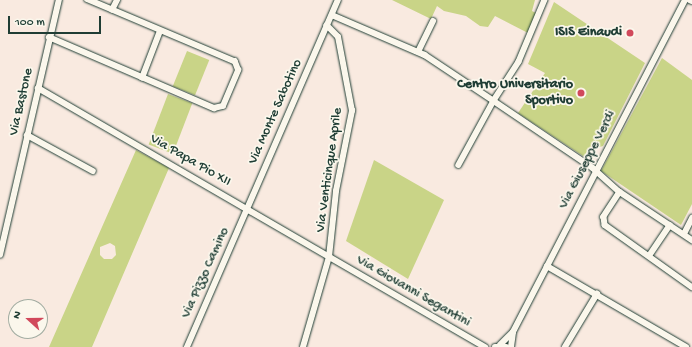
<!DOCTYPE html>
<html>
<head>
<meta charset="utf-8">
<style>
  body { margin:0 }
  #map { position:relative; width:692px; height:347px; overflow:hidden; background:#f9eae0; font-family:"Gochi Hand",sans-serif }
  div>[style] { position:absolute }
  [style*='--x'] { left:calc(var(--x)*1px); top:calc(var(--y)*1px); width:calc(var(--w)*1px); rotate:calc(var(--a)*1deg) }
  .green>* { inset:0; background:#c9d487; transform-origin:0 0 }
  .roads { filter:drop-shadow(0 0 1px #1f3d34) drop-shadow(0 0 1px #1f3d34) }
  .minor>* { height:5.5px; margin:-2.75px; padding:0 2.75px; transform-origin:2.75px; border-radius:2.75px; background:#fbf7ec }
  .dots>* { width:11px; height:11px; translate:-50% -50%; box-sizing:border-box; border:2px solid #fbf7ec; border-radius:50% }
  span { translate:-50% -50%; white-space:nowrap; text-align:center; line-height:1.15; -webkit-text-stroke:3.5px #fbf7ec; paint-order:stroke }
  .poi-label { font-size:14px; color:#1f3d34; font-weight:700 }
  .right { translate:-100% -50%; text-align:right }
  .street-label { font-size:14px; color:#1f3d34 }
  .north { position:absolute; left:8px; top:299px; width:40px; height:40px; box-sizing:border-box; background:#fbf7ec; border:1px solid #a3ada2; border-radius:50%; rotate:291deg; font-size:11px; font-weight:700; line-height:16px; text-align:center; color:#1f3d34 }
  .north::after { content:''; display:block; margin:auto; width:14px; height:18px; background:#d1495b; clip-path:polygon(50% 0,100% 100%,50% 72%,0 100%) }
  .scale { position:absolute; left:8px; top:16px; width:93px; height:18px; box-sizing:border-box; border:2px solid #1f3d34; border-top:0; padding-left:5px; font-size:12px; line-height:14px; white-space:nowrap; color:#1f3d34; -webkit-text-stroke:3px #fbf7ec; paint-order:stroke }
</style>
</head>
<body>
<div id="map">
  <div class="green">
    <i style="clip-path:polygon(392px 0,535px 0,532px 11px,536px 13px,528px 33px,495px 16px,488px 27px,480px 26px,466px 16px,444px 11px,437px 6px,431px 19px)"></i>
    <i style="clip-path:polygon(554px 2px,645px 63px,603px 146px,589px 150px,586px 158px,518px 113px,545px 73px,528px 64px)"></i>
    <i style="left:187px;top:51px;width:24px;height:38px;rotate:22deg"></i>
    <i style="clip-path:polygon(662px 58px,692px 80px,692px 204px,681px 225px,601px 171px)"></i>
    <i style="left:168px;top:94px;width:26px;height:54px;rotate:21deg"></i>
    <i style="clip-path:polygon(evenodd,136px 150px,169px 168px,92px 347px,49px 347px,136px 150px,110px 243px,115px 246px,116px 255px,112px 259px,104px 259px,100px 255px,100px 247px,110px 243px)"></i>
    <i style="clip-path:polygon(374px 160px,444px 200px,408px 279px,346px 241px)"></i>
  </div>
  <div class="roads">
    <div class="minor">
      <i style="--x:545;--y:0;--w:67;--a:112.8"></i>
      <i style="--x:519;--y:62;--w:46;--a:122.7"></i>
      <i style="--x:494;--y:101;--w:120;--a:34.1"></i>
      <i style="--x:593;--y:168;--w:36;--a:42"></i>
      <i style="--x:620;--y:192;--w:30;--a:123"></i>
      <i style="--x:604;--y:217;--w:8;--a:83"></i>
      <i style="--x:605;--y:225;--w:107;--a:35.5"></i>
      <i style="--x:690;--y:0;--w:2;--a:27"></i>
      <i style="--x:112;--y:10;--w:11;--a:-63"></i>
      <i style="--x:332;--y:15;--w:101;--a:23.3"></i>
      <i style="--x:425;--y:55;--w:83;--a:33.7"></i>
      <i style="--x:494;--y:101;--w:73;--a:118.7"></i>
      <i style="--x:49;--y:37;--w:180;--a:23.3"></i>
      <i style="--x:214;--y:108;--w:9;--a:-13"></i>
      <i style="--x:223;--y:106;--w:39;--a:-67"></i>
      <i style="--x:238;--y:70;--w:9;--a:-111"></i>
      <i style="--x:235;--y:62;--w:160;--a:-157.1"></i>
      <i style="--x:418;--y:52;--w:34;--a:-64"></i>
      <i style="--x:142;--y:78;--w:50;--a:-69"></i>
      <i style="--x:38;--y:88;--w:517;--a:30.09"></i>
      <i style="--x:27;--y:135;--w:75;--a:28.6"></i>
      <i style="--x:620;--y:192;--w:87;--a:33.7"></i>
      <i style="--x:684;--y:234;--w:18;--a:-63"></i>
      <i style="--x:0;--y:255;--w:262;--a:-77"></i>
      <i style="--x:649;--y:256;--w:37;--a:-56"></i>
      <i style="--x:547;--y:266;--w:161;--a:30.2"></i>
      <i style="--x:500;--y:345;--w:18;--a:-45"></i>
      <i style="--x:513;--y:332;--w:374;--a:-62.6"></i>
      <i style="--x:187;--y:347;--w:378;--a:-66.5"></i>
      <i style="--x:303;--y:347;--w:94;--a:-73.9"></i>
      <i style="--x:329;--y:257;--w:66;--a:-83.9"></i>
      <i style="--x:336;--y:191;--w:82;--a:-78.7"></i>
      <i style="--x:352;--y:111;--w:75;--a:-100.7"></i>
      <i style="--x:338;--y:37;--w:16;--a:-135"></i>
      <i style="--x:495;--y:347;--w:11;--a:0"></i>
      <i style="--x:511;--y:347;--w:14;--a:-82"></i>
      <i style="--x:565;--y:347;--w:62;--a:-58.9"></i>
    </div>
  </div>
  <div class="dots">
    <i style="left:630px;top:33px;background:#d1495b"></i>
    <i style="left:581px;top:93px;background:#d1495b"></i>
  </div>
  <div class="poi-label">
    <span class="right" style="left:622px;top:33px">ISIS Einaudi</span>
    <span class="right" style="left:573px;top:93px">Centro Universitario<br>Sportivo</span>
  </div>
  <div class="street-label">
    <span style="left:22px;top:102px;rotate:-77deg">Via Bastone</span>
    <span style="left:276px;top:112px;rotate:-66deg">Via Monte Sabotino</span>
    <span style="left:588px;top:160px;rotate:-63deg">Via Giuseppe Verdi</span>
    <span style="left:190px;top:161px;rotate:30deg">Via Papa Pio XII</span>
    <span style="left:330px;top:170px;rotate:-82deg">Via Venticinque Aprile</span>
    <span style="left:206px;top:273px;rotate:-66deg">Via Pizzo Camino</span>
    <span style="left:413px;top:292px;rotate:30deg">Via Giovanni Segantini</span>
  </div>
  <div class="north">N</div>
  <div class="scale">100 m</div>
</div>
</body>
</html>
